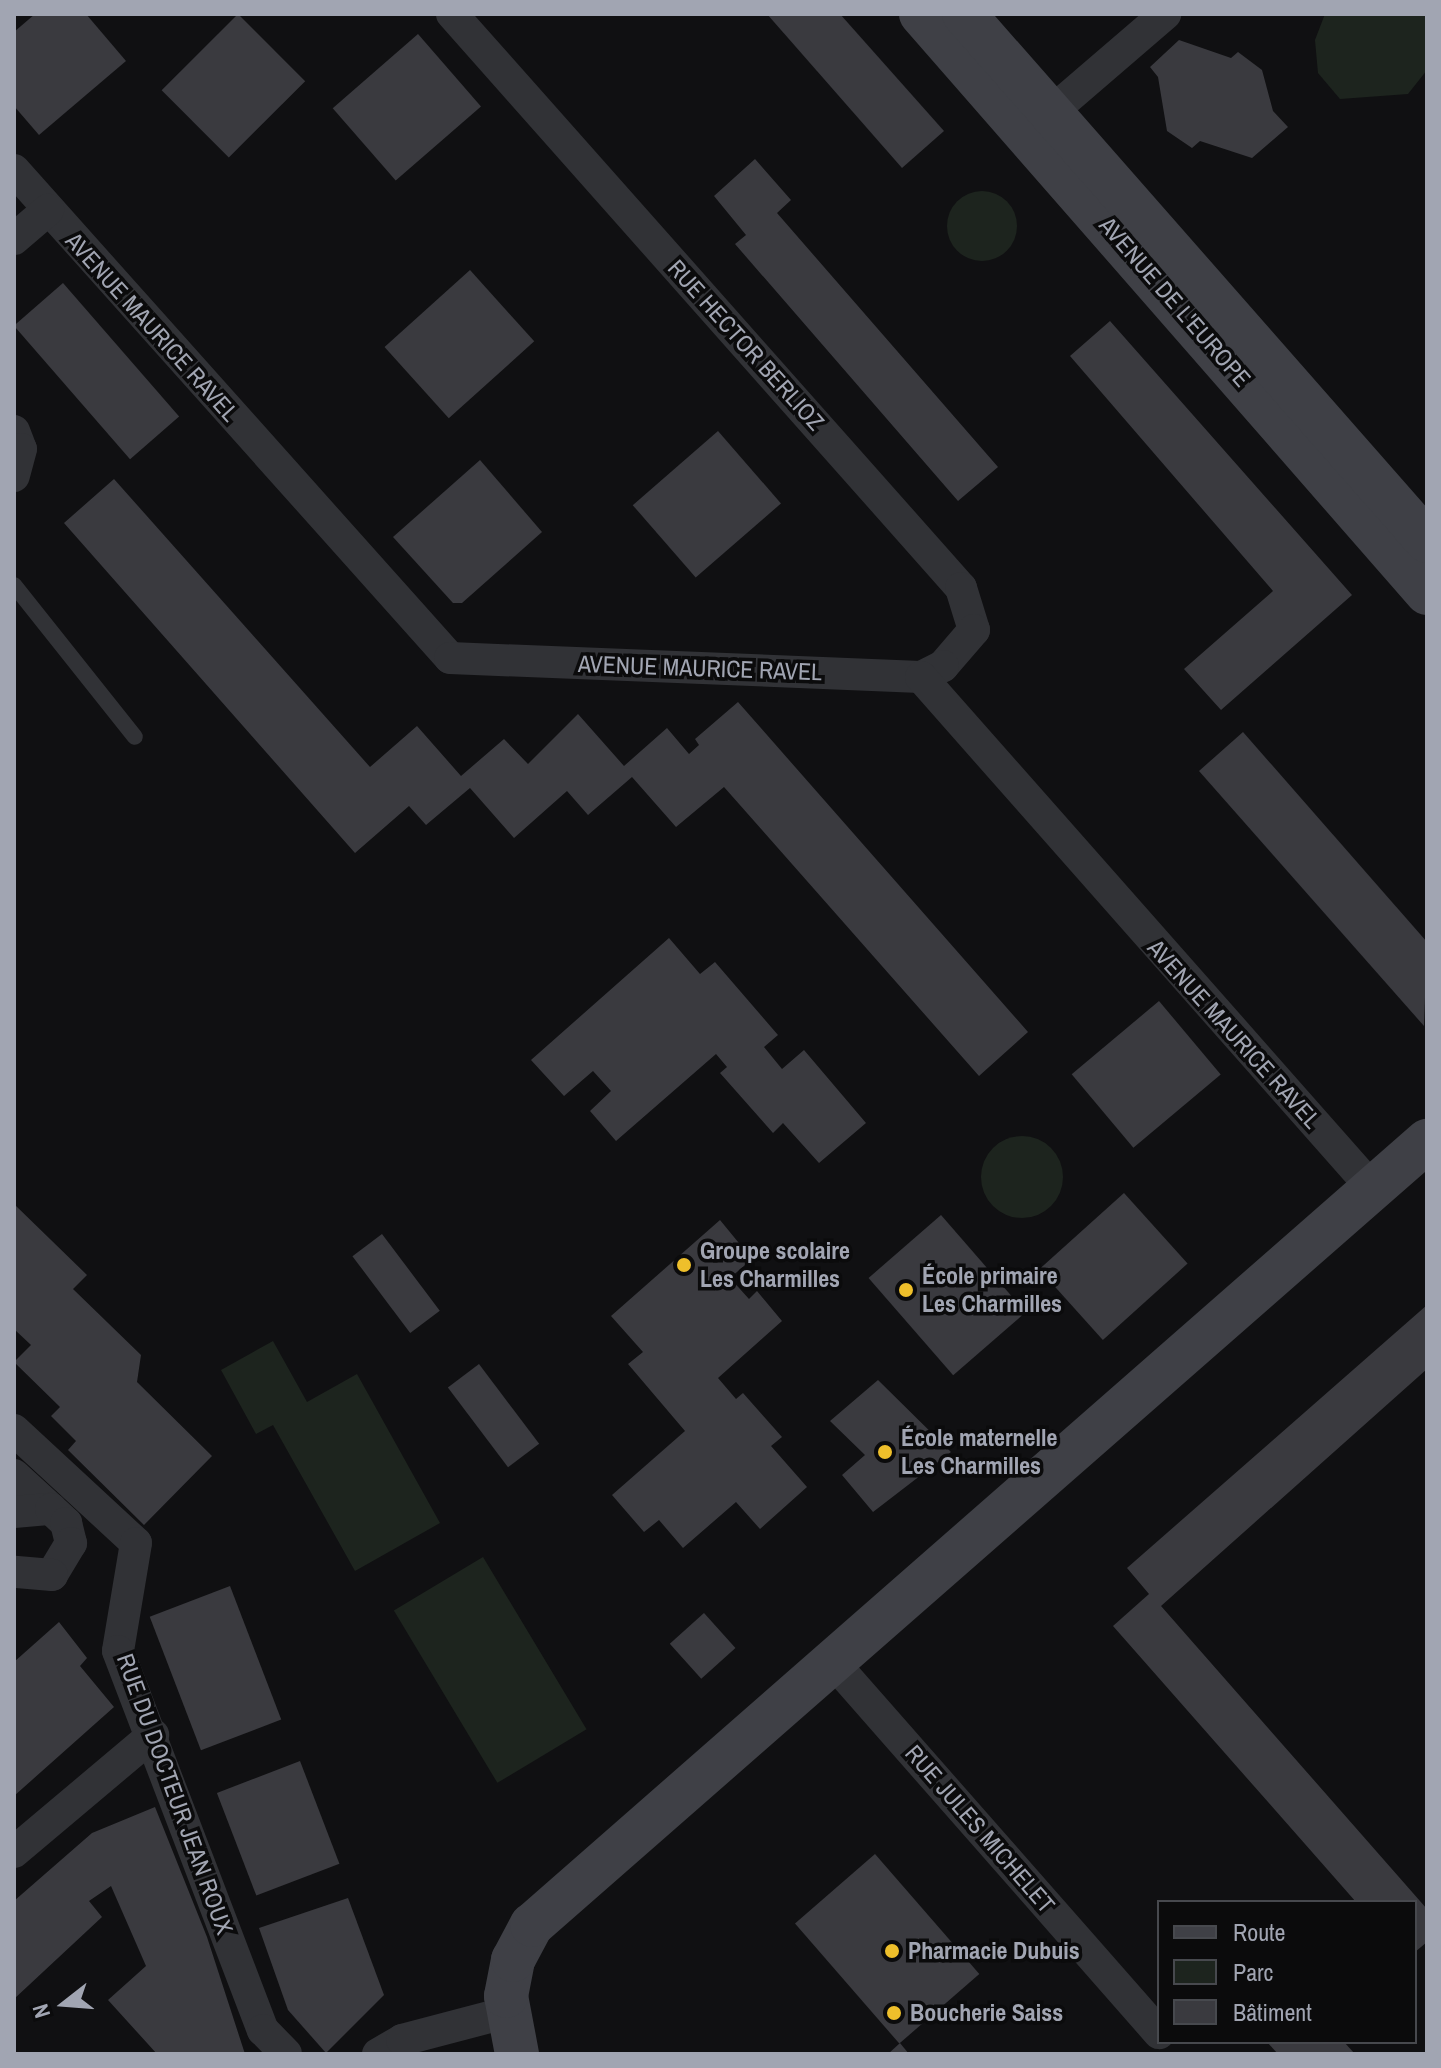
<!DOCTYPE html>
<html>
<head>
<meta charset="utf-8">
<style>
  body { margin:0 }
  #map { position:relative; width:1441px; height:2068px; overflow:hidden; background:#101012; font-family:"Archivo Narrow",sans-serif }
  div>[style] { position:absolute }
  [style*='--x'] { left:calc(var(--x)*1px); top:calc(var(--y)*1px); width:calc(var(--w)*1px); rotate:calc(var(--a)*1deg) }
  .green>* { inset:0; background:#1d241e; transform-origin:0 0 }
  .round { border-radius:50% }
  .building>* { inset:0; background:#3a3a3f; transform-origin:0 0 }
  .lane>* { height:16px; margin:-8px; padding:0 8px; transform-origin:8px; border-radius:8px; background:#313236 }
  .street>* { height:32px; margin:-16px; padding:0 16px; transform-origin:16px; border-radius:16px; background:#313236 }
  .secondary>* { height:44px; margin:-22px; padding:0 22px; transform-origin:22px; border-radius:22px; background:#3f4046 }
  .dots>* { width:22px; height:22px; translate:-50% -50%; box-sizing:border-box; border:4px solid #0b0b0c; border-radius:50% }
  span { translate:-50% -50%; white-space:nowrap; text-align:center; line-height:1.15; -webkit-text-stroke:7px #0b0b0c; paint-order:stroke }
  .street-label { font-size:24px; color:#a1a5b2 }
  .poi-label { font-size:24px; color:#a1a5b2; font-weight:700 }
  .left { translate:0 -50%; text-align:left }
  .frame { position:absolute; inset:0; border:16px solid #a1a5b2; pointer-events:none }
  .legend { position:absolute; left:1157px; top:1900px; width:260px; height:144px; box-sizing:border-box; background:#0b0b0c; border:2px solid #47494e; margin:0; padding:10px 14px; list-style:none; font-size:24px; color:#a1a5b2 }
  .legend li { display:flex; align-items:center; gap:16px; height:40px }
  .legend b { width:40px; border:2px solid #47494e }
  .north { position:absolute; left:24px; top:1964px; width:80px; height:80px; -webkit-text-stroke:6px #0b0b0c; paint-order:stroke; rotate:253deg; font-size:22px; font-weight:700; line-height:32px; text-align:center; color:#a1a5b2 }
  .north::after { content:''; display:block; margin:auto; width:28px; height:36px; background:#a1a5b2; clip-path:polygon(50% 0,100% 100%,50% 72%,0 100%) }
</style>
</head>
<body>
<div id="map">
  <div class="green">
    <i style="clip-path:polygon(1325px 14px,1427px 14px,1427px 70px,1408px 94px,1340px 99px,1318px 73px,1315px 40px)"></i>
    <i class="round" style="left:947px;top:191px;width:70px;height:70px"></i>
    <i class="round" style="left:981px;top:1136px;width:82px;height:82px"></i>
    <i style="clip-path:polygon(273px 1341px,307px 1402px,357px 1374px,440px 1523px,355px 1571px,273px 1425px,256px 1434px,221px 1370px)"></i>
    <i style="left:483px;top:1557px;width:201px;height:104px;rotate:59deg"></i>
  </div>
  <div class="building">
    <i style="clip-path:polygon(35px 14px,86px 14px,126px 61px,39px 135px,14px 106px,14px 32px)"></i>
    <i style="left:238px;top:14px;width:95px;height:108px;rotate:45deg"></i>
    <i style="clip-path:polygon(767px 14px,840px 14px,944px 131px,902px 168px)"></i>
    <i style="left:418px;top:34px;width:96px;height:113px;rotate:49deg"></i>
    <i style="clip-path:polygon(1179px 40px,1231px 58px,1238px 52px,1262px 70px,1273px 111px,1288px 127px,1252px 158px,1200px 141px,1192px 148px,1167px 131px,1158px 77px,1150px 67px)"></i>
    <i style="clip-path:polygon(755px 159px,791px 200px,777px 213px,998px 467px,958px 501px,735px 244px,746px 235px,714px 196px)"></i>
    <i style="left:470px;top:270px;width:96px;height:115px;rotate:48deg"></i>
    <i style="left:63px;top:283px;width:177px;height:65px;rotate:49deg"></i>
    <i style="clip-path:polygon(1110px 321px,1352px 595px,1221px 710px,1184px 669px,1273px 591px,1070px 356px)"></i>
    <i style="left:718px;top:431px;width:96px;height:113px;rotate:49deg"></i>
    <i style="clip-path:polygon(480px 460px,542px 532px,462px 603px,453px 603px,393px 537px)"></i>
    <i style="clip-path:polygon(114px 479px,370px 767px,417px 726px,461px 776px,504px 739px,528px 764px,578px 714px,624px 766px,667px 728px,689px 754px,699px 745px,695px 739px,738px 702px,1028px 1032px,979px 1076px,724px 787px,676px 827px,632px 777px,588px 815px,567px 791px,514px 838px,470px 788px,426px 825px,409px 806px,355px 853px,64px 523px)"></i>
    <i style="clip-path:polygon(1243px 732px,1427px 942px,1424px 1026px,1199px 771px)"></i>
    <i style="clip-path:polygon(669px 938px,700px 974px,715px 962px,778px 1035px,764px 1047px,782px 1069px,804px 1050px,866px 1123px,819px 1163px,783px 1123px,773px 1133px,720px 1073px,727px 1067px,716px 1054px,616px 1141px,590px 1111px,611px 1091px,593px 1071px,564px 1096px,531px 1060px)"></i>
    <i style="left:1159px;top:1001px;width:96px;height:114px;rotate:50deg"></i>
    <i style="left:1124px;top:1193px;width:95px;height:114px;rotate:48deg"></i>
    <i style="clip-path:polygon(14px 1204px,87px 1275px,73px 1289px,141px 1355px,137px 1382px,212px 1456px,144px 1525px,68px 1450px,76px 1441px,51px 1416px,60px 1407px,14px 1362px,31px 1345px,14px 1329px)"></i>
    <i style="left:941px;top:1215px;width:129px;height:96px;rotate:49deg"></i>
    <i style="clip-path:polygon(720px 1220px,752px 1259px,730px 1278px,749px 1299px,757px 1291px,782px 1321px,718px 1378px,736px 1399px,743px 1393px,782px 1437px,771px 1446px,807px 1487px,760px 1529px,736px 1502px,683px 1548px,659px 1520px,644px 1532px,612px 1495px,685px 1431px,628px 1364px,643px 1352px,611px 1316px)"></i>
    <i style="left:382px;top:1234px;width:96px;height:37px;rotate:53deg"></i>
    <i style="clip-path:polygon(1427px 1305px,1427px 1369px,1161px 1606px,1427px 1909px,1427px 1942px,1415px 1952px,1415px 1902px,1356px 1902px,1113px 1626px,1149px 1594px,1127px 1568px)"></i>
    <i style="left:479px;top:1364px;width:100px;height:39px;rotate:53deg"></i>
    <i style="clip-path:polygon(878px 1380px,951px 1452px,873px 1512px,842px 1475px,865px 1455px,830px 1421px)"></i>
    <i style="left:230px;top:1586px;width:143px;height:86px;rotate:69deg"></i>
    <i style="left:704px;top:1613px;width:47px;height:46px;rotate:48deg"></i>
    <i style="clip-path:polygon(59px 1622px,87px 1658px,80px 1666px,114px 1707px,14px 1796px,14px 1662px)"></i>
    <i style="left:300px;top:1761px;width:110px;height:89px;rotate:69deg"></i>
    <i style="clip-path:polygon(155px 1807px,207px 1937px,245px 2054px,157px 2054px,108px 2000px,146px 1966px,111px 1886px,89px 1901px,102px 1917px,14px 1999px,14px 1901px,92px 1833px)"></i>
    <i style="left:875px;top:1854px;width:159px;height:106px;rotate:49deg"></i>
    <i style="clip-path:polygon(348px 1898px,384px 1995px,326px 2053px,288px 2010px,259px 1928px)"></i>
    <i style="clip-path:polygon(1267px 2042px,1344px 2042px,1355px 2054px,1278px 2054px)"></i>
    <i style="clip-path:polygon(900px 2043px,909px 2054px,888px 2054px)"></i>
  </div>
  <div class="lane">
    <i style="--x:14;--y:585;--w:194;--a:51.5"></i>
  </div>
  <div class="street">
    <i style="--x:452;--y:14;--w:767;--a:48.43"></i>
    <i style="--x:961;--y:588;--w:44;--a:72.8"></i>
    <i style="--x:974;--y:630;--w:48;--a:130.7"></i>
    <i style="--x:943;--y:666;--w:25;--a:153"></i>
    <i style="--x:1035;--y:126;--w:172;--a:-40.7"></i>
    <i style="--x:14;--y:170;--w:654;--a:48.22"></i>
    <i style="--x:450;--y:658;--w:471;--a:2.3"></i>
    <i style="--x:921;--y:677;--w:683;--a:48.56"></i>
    <i style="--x:14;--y:239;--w:45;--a:-40.5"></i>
    <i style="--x:14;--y:431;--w:19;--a:69"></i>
    <i style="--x:21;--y:449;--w:28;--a:105"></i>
    <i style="--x:14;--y:1430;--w:166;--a:42.8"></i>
    <i style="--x:136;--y:1543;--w:109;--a:99.5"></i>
    <i style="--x:118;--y:1651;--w:406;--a:69.1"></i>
    <i style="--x:263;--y:2030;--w:33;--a:46"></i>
    <i style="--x:14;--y:1475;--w:50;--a:42.6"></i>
    <i style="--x:14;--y:1512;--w:37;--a:-5"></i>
    <i style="--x:51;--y:1509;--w:21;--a:43"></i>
    <i style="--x:66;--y:1523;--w:21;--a:76"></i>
    <i style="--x:71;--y:1543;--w:37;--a:121"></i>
    <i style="--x:52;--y:1575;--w:38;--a:-175"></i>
    <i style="--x:833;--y:1662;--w:494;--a:48.7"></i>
    <i style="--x:14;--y:1852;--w:182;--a:-40.1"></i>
    <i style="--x:378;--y:2054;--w:28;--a:-30"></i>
    <i style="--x:402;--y:2040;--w:111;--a:-14.7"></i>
  </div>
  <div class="secondary">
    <i style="--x:921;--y:14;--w:769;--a:48.85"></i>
    <i style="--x:964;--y:14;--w:701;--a:48.7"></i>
    <i style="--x:517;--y:2054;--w:59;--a:-100.7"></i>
    <i style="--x:506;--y:1996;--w:37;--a:-79"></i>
    <i style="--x:513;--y:1960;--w:40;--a:-62"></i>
    <i style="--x:532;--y:1925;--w:1190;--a:-41.22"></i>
  </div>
  <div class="dots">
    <i style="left:684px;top:1265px;background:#eebf2b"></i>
    <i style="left:906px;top:1290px;background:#eebf2b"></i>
    <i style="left:885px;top:1452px;background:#eebf2b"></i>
    <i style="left:892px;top:1951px;background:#eebf2b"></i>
    <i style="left:894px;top:2013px;background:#eebf2b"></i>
  </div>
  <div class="street-label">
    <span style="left:1175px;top:302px;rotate:49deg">AVENUE DE L'EUROPE</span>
    <span style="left:152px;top:327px;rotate:48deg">AVENUE MAURICE RAVEL</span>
    <span style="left:746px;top:345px;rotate:48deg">RUE HECTOR BERLIOZ</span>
    <span style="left:700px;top:668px;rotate:2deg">AVENUE MAURICE RAVEL</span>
    <span style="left:1234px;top:1034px;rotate:48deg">AVENUE MAURICE RAVEL</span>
    <span style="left:175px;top:1794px;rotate:70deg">RUE DU DOCTEUR JEAN ROUX</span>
    <span style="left:980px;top:1829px;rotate:49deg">RUE JULES MICHELET</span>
  </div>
  <div class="poi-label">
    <span class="left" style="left:700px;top:1265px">Groupe scolaire<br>Les Charmilles</span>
    <span class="left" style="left:922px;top:1290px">École primaire<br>Les Charmilles</span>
    <span class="left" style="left:901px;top:1452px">École maternelle<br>Les Charmilles</span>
    <span class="left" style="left:908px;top:1951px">Pharmacie Dubuis</span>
    <span class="left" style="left:910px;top:2013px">Boucherie Saiss</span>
  </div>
  <div class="frame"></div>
  <ul class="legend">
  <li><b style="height:10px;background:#3f4046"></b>Route</li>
  <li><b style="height:22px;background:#1d241e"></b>Parc</li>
  <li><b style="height:22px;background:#3a3a3f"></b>Bâtiment</li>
  </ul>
  <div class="north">N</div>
</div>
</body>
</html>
